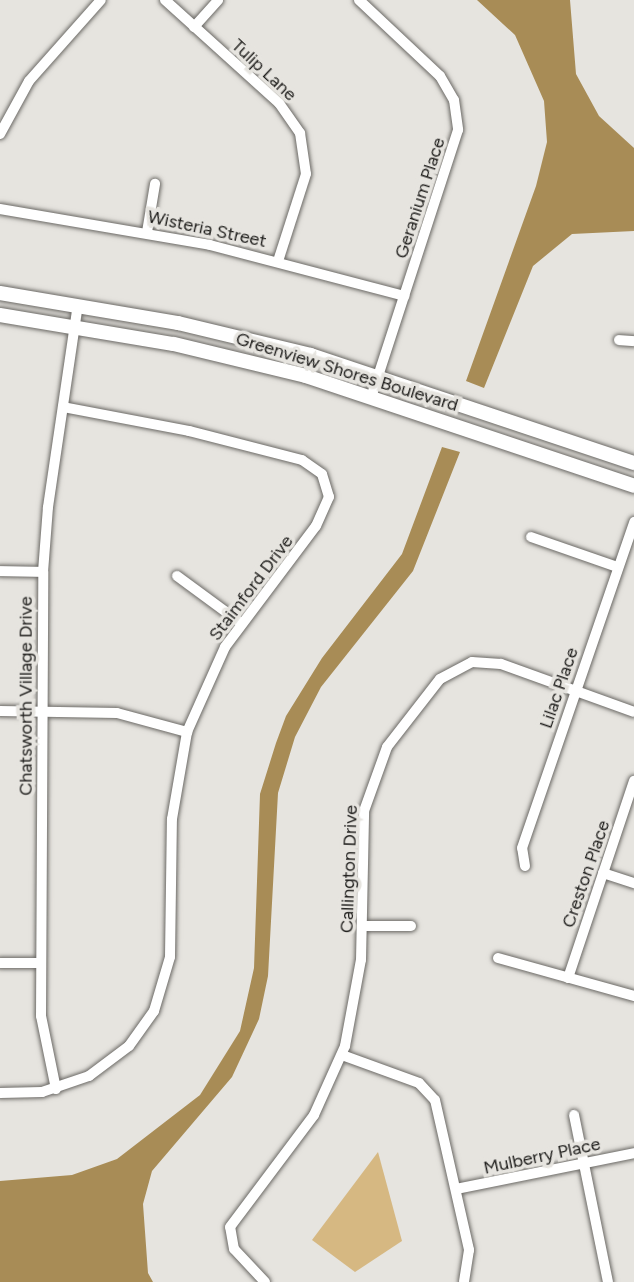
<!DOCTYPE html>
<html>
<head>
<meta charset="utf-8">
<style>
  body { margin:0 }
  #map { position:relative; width:634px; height:1282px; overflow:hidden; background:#e6e4df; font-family:Figtree,sans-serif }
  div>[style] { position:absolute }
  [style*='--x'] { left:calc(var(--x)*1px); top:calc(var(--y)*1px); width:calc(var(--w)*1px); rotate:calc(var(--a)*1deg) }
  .green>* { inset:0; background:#d6b882 }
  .water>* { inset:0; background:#a88c56 }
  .roads { filter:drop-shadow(0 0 2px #6b6965) drop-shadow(0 0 2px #6b6965) }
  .street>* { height:10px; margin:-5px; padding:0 5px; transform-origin:5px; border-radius:5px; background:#fff }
  .secondary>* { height:14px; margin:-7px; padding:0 7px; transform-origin:7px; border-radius:7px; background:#fff }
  span { translate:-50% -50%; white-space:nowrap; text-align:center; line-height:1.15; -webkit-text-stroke:7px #e6e4df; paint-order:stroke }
  .street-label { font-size:18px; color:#21201e }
</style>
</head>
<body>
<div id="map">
  <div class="green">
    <i style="clip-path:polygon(378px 1152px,402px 1241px,355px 1272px,312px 1240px)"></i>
  </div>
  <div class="water">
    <i style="clip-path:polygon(477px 0,570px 0,576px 74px,599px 116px,634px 148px,634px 231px,572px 234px,533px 266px,484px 388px,466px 381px,536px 186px,547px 142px,544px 101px,515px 35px)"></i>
    <i style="clip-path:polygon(442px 447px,460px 452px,413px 571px,321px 687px,295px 737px,278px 793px,268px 976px,259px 1019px,232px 1077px,152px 1171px,143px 1204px,148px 1273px,153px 1282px,0 1282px,0 1181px,72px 1175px,117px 1159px,200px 1095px,240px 1031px,254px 968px,260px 794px,276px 743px,286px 716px,322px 658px,402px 554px)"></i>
  </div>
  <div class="roads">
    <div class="street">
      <i style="--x:165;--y:0;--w:154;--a:42.1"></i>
      <i style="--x:279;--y:103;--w:37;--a:55"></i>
      <i style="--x:300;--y:133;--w:41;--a:81.7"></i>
      <i style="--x:306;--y:174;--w:91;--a:107.8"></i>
      <i style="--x:359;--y:0;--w:111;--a:43.2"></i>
      <i style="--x:440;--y:76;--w:28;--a:60"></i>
      <i style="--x:454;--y:100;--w:30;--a:82"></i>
      <i style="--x:458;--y:130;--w:281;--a:108"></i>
      <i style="--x:194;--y:27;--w:36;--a:-48"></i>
      <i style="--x:0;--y:134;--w:60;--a:-61.3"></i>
      <i style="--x:29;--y:81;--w:108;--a:-48.4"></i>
      <i style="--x:0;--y:209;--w:213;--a:9.7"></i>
      <i style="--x:210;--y:245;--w:201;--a:14.7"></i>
      <i style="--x:147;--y:232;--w:49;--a:-80.5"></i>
      <i style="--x:619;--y:340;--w:15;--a:4"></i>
      <i style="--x:531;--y:537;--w:91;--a:19.2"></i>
      <i style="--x:0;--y:571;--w:43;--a:1.3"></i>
      <i style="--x:177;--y:576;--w:79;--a:36.3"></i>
      <i style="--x:0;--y:711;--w:117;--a:1"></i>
      <i style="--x:117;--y:713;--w:73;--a:15.2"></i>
      <i style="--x:525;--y:866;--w:18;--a:-99"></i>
      <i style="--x:522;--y:848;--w:345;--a:-71"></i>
      <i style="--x:603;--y:873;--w:33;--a:18"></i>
      <i style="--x:362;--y:926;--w:49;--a:0"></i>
      <i style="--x:498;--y:958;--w:141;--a:15.6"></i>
      <i style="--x:0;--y:963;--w:41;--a:0"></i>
      <i style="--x:568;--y:978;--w:208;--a:-71.5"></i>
      <i style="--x:342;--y:1055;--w:82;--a:20"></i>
      <i style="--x:419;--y:1083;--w:23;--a:47"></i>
      <i style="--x:435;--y:1100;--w:154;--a:77.2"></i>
      <i style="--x:469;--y:1250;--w:32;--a:99"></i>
      <i style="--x:56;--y:1089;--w:75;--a:-101.6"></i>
      <i style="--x:41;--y:1016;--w:444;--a:-89.7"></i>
      <i style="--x:43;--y:572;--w:65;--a:-85.6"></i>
      <i style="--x:48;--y:507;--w:204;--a:-81.6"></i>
      <i style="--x:0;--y:1093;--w:42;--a:-1.4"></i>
      <i style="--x:42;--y:1092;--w:50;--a:-18.8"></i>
      <i style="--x:89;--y:1076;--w:50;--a:-36.9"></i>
      <i style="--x:129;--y:1046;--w:43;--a:-54.5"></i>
      <i style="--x:154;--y:1011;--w:56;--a:-73.5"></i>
      <i style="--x:170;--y:957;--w:138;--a:-89.2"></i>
      <i style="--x:172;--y:819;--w:88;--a:-80.2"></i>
      <i style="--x:187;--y:732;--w:93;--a:-65.9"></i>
      <i style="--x:225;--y:647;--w:151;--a:-53.1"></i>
      <i style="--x:316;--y:526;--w:32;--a:-66"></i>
      <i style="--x:329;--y:497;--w:24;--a:-107"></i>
      <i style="--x:322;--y:474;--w:24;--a:-145"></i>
      <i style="--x:302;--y:460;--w:117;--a:-165.6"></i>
      <i style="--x:189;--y:431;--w:128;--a:-169.2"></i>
      <i style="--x:574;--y:1115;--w:170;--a:78.5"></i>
      <i style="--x:456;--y:1189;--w:182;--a:-11.4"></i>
      <i style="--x:265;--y:1282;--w:45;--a:-133.2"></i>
      <i style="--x:234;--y:1249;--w:22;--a:-100"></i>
      <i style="--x:230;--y:1227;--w:140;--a:-53.1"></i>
      <i style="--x:314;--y:1115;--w:76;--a:-65.8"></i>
      <i style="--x:345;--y:1046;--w:87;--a:-79.5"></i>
      <i style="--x:361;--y:960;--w:149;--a:-88.8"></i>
      <i style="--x:364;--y:811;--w:68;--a:-70.2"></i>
      <i style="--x:387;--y:747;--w:86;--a:-52.1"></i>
      <i style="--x:440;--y:679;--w:36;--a:-28"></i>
      <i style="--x:472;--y:662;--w:29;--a:4"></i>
      <i style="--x:501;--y:664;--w:141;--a:19.8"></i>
    </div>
    <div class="secondary">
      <i style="--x:0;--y:293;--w:181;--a:9.6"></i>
      <i style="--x:178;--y:323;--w:137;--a:13.5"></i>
      <i style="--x:311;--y:355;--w:341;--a:18.5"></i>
      <i style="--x:0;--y:315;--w:176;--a:9.5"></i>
      <i style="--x:174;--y:344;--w:136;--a:13.6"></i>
      <i style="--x:306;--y:376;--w:346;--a:18.5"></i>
    </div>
  </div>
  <div class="street-label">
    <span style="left:264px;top:70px;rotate:43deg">Tulip Lane</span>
    <span style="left:420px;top:198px;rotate:-72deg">Geranium Place</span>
    <span style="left:207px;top:229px;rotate:12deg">Wisteria Street</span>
    <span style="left:347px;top:372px;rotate:17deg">Greenview Shores Boulevard</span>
    <span style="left:251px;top:588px;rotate:-53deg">Staimford Drive</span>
    <span style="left:559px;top:688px;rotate:-71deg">Lilac Place</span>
    <span style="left:26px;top:696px;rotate:-90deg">Chatsworth Village Drive</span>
    <span style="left:349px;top:869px;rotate:-88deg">Callington Drive</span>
    <span style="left:586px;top:874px;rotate:-71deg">Creston Place</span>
    <span style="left:542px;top:1156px;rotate:-12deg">Mulberry Place</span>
  </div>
</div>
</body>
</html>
